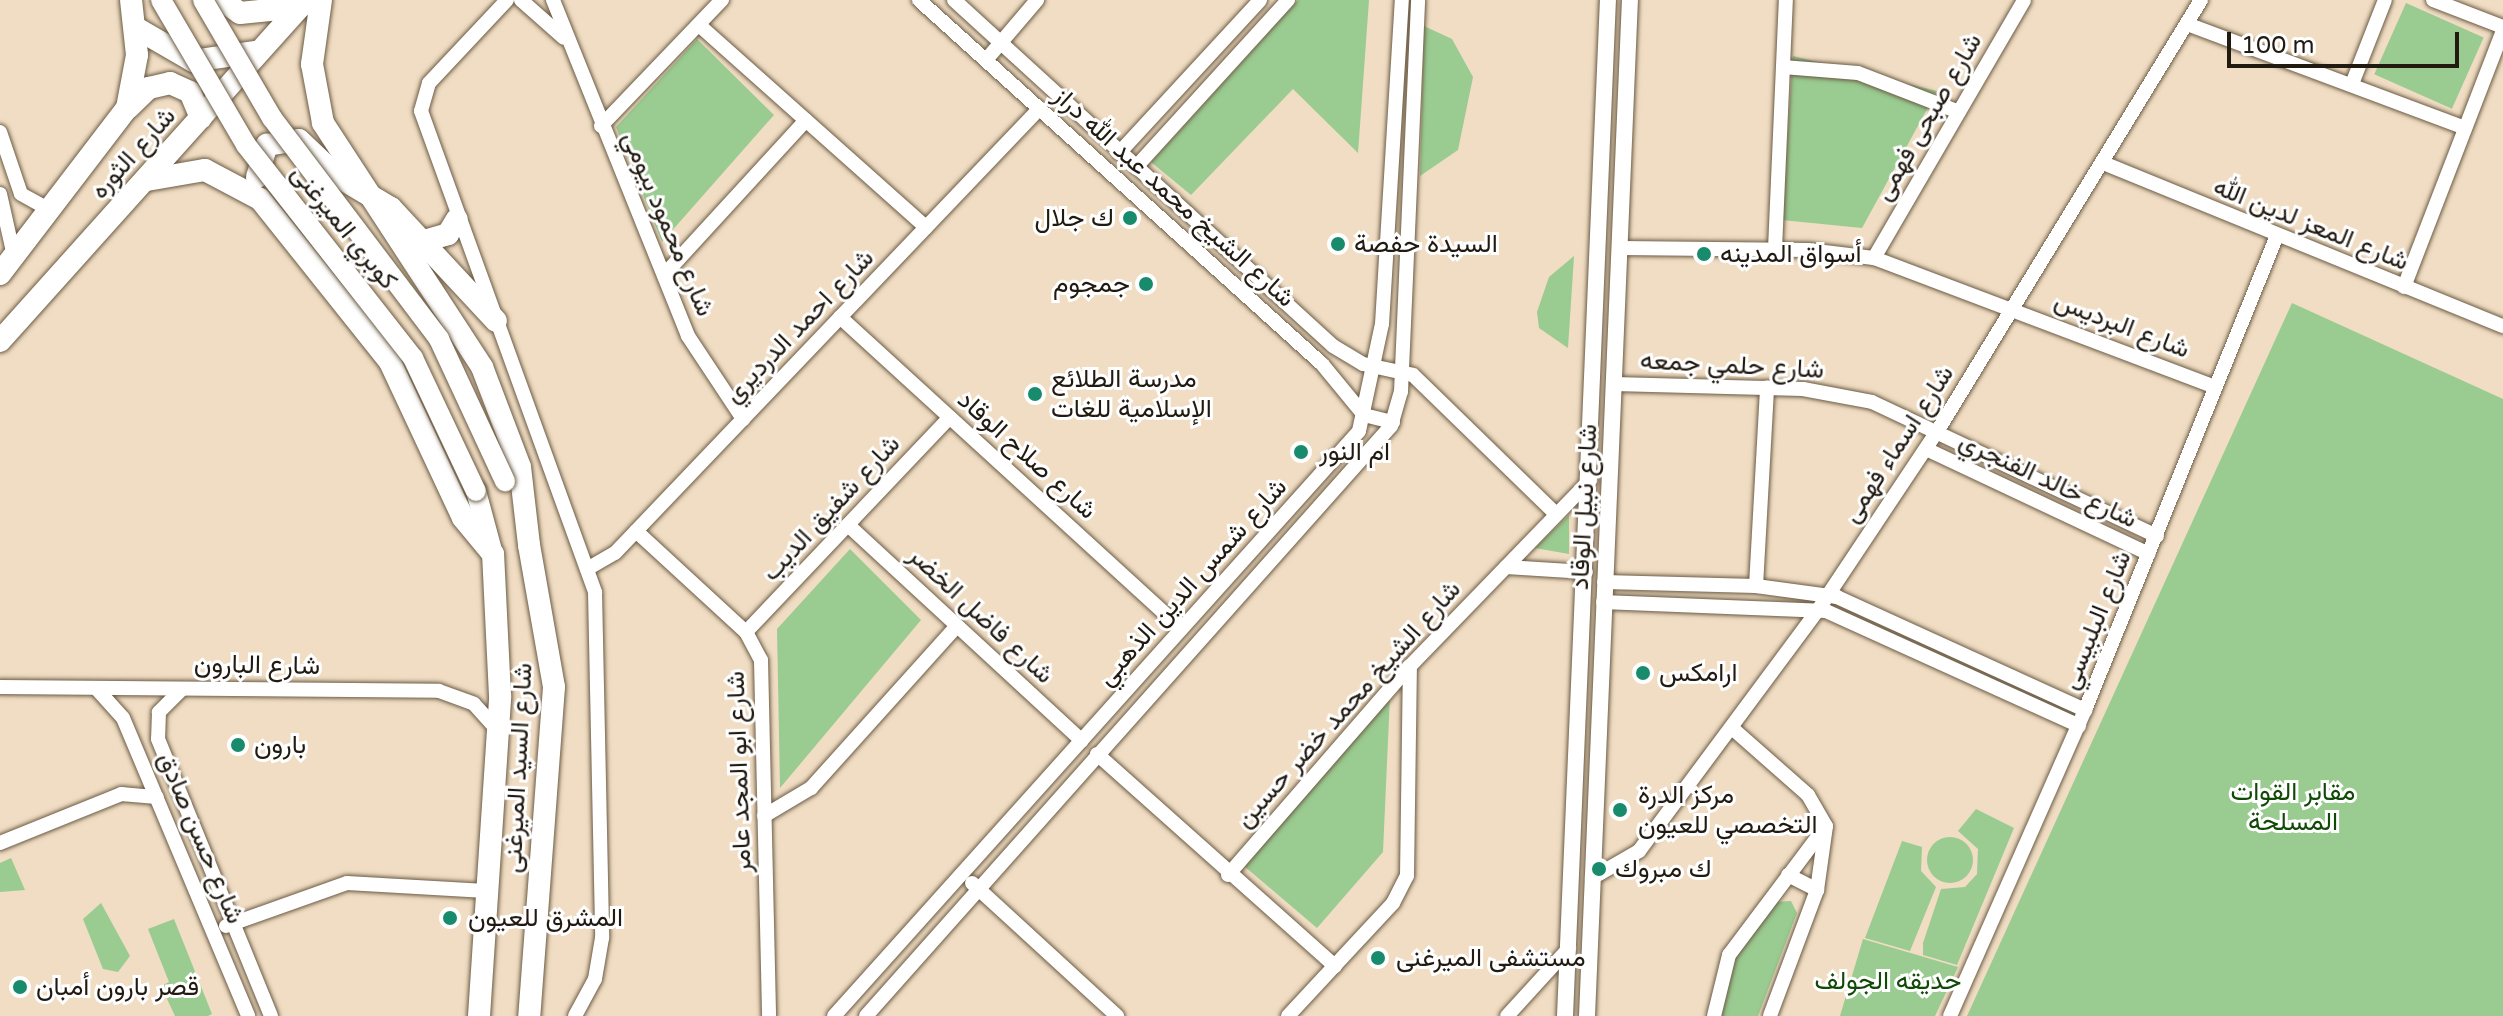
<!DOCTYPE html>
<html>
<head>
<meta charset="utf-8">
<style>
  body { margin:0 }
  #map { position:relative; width:2503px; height:1016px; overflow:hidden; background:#f0ddc3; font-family:"Varela Round",Vazirmatn,sans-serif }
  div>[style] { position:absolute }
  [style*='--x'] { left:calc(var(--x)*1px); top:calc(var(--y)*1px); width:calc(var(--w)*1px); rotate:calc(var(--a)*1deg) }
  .green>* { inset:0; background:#9acb91; transform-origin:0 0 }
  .round { border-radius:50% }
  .roads { filter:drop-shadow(0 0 2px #6b5b44) drop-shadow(0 0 2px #6b5b44) }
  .minor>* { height:14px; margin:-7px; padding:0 7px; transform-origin:7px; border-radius:7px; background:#fff }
  .tertiary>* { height:16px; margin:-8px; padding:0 8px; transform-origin:8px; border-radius:8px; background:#fff }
  .secondary>* { height:20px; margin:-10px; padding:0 10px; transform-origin:10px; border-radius:10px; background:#fff }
  .primary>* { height:22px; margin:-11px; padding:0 11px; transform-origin:11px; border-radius:11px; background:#fff }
  .trunk>* { height:22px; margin:-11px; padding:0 11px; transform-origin:11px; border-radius:11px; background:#fff }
  .bridges { filter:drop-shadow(0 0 2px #6b5b44) drop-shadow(0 0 2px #6b5b44) }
  .secondary-bridge>* { height:20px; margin:-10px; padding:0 10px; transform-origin:10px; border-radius:10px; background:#fff }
  .dots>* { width:22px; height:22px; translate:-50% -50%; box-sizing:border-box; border:4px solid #fff; border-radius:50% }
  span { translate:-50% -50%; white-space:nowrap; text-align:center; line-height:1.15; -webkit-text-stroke:6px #fff; paint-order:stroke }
  .street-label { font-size:26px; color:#211a11 }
  .poi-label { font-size:26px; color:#211a11 }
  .right { translate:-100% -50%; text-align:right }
  .left { translate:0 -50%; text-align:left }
  .park-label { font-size:26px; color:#114906 }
  .scale { position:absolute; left:2227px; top:32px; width:232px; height:36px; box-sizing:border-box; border:4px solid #211a11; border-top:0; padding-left:10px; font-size:24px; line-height:28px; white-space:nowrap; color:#211a11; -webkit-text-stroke:6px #fff; paint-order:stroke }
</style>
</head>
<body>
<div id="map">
  <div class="green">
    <i style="clip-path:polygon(1298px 0,1369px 0,1358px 153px,1293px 89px,1191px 195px,1151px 162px)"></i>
    <i style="left:2406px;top:3px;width:85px;height:78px;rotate:24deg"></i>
    <i style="clip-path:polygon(1424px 26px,1452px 39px,1473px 77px,1458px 150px,1420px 176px)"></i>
    <i style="clip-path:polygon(697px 39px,774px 115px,662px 242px,616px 127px)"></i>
    <i style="clip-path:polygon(1793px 56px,1937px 91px,1862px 228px,1782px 220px)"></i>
    <i style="clip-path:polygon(1574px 256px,1568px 348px,1539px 328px,1537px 312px,1549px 277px)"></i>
    <i style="clip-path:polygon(2292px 303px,2503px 399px,2503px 1016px,1967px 1016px)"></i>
    <i style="clip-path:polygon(1569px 515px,1569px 554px,1535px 548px)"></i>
    <i style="clip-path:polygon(850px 549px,921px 620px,780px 788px,777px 629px)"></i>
    <i style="clip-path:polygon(1390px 696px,1383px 852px,1317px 928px,1244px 866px)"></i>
    <i style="clip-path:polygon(1976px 809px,2014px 828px,1957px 965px,1923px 955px,1923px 943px,1941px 889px,1965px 887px,1977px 874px,1978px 849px,1958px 831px)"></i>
    <i class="round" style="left:1927px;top:837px;width:46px;height:46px"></i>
    <i style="clip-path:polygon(1902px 841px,1922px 847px,1921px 871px,1936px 887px,1910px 951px,1865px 938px)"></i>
    <i style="clip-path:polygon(11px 858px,25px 890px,0 892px,0 863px)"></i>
    <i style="clip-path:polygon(1791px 901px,1797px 913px,1758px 1016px,1720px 1016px,1724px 973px,1776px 902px)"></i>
    <i style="clip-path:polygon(101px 903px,130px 956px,118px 972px,103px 969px,83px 919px)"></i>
    <i style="clip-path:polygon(174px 919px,212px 1014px,208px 1016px,175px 1016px,161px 986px,169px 982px,148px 929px)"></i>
    <i style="clip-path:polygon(1863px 939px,1958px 967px,1935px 1016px,1840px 1016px)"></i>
  </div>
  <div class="roads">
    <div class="minor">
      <i style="--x:507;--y:0;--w:114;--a:133.2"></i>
      <i style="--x:429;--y:83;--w:29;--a:106"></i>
      <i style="--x:421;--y:111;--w:512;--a:70.11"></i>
      <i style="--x:595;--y:592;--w:346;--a:88.8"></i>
      <i style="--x:602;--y:938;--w:42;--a:99.7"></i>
      <i style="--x:595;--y:979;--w:42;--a:118.4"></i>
      <i style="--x:521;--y:0;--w:57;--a:41.5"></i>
      <i style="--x:553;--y:0;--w:362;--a:68.1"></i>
      <i style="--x:688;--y:336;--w:100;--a:56.5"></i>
      <i style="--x:919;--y:0;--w:543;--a:42.09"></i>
      <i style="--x:1322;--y:364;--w:66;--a:50.5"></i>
      <i style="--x:1364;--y:415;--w:30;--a:14"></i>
      <i style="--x:954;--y:0;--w:513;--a:42.39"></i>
      <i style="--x:1333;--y:346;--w:35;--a:31"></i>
      <i style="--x:1363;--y:364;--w:51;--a:12.4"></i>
      <i style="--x:1413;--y:375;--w:199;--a:44.2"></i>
      <i style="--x:2433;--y:0;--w:75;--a:21.1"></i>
      <i style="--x:2187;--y:24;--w:297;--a:20.5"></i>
      <i style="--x:699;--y:25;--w:304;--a:41.7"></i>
      <i style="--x:986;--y:60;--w:79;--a:-49.6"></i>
      <i style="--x:1783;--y:67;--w:75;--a:4.6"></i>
      <i style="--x:1858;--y:73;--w:108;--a:21.1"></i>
      <i style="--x:2352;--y:84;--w:90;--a:-68.6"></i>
      <i style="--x:601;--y:126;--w:175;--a:-46.2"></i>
      <i style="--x:0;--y:132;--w:65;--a:71.3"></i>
      <i style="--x:21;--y:194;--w:35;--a:29"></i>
      <i style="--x:1119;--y:153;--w:208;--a:-47.3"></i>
      <i style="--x:2103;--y:163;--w:432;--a:22.2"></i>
      <i style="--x:1136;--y:167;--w:226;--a:-47.7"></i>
      <i style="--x:0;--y:194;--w:64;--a:77.3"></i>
      <i style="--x:1621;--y:248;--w:187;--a:0.6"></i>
      <i style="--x:1808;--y:250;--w:66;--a:6.9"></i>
      <i style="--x:1874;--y:258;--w:362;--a:20.7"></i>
      <i style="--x:1775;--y:249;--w:249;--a:-87.5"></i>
      <i style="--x:1874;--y:258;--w:298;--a:-59.8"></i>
      <i style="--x:664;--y:275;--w:210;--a:-47.5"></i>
      <i style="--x:2404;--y:287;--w:275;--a:-68.9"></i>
      <i style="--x:840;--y:317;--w:462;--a:42.4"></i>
      <i style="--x:1614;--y:384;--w:189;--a:1.5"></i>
      <i style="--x:1803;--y:389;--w:70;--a:10.7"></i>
      <i style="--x:1872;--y:402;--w:315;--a:25.2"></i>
      <i style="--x:1926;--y:449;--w:246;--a:25.2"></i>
      <i style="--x:848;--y:525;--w:318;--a:42.7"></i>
      <i style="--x:636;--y:531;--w:149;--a:42.6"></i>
      <i style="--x:746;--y:632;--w:32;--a:62"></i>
      <i style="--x:761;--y:660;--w:356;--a:88.7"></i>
      <i style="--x:1506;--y:567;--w:80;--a:3.6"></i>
      <i style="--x:587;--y:569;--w:32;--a:-30"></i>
      <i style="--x:615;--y:553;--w:615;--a:-46.32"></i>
      <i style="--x:1604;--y:582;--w:152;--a:1.5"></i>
      <i style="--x:1756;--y:586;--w:82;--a:7.7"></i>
      <i style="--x:1837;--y:597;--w:273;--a:24.5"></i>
      <i style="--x:1756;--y:586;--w:199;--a:-86.8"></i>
      <i style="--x:1603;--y:602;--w:223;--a:2.3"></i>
      <i style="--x:1826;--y:611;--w:278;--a:24.4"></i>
      <i style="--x:746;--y:632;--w:296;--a:-46.5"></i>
      <i style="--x:0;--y:687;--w:439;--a:0.5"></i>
      <i style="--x:439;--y:691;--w:37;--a:20"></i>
      <i style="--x:474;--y:704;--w:36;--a:48"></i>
      <i style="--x:96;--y:688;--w:40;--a:48"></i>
      <i style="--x:123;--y:718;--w:323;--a:67.2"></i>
      <i style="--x:182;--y:689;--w:33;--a:135"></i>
      <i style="--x:159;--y:712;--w:27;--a:92"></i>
      <i style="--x:158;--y:739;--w:299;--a:67.8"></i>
      <i style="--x:1732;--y:728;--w:101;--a:41.4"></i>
      <i style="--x:1808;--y:795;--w:36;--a:60"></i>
      <i style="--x:1826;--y:826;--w:65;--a:98"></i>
      <i style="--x:1817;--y:890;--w:134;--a:110.5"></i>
      <i style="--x:1097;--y:754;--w:319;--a:41.7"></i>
      <i style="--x:764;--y:816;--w:55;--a:-30.8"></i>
      <i style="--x:811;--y:788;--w:217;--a:-48"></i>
      <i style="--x:0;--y:843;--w:131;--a:-22"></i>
      <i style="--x:121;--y:794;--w:36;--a:5"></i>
      <i style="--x:1228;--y:875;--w:277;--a:-49"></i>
      <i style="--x:1410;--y:666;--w:259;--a:-45.9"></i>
      <i style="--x:1788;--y:875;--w:33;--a:27"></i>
      <i style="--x:1592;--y:878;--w:54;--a:-29.9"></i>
      <i style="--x:1639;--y:851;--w:300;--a:-53.4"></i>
      <i style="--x:1818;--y:610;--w:216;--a:-56.3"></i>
      <i style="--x:1938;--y:430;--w:504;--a:-58.55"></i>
      <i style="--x:972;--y:883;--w:197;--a:42.5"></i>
      <i style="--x:226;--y:926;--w:128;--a:-19.6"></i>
      <i style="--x:347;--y:883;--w:139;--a:3.3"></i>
      <i style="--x:834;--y:1016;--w:786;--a:-48.09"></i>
      <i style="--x:1359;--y:431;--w:109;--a:-77.9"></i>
      <i style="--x:1382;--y:324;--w:325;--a:-86.5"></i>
      <i style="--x:866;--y:1016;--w:790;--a:-48.34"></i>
      <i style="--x:1391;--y:426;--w:35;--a:-74"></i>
      <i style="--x:1401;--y:392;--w:392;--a:-87.5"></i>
      <i style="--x:1288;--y:1016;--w:154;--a:-47.1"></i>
      <i style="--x:1393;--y:903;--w:30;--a:-63"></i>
      <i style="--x:1407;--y:876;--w:210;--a:-89.2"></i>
      <i style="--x:1507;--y:1016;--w:92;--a:-47.6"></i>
      <i style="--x:1714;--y:1016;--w:63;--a:-76.2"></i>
      <i style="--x:1729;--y:955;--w:161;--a:-53.1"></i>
      <i style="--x:1950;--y:1016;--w:334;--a:-66.2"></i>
      <i style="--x:2085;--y:710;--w:509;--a:-67.97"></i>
    </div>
    <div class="tertiary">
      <i style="--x:1565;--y:1016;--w:1017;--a:-87.58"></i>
      <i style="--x:1587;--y:1016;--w:1017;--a:-87.58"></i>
    </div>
    <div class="secondary">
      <i style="--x:476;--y:491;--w:65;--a:74.9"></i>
    </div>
    <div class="primary">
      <i style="--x:529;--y:545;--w:144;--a:80"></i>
      <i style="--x:554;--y:687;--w:330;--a:94.3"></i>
      <i style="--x:479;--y:1016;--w:321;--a:-86.2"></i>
      <i style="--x:500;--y:696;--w:142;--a:-92.8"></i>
    </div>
    <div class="trunk">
      <i style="--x:222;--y:0;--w:22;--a:36"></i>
      <i style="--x:240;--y:13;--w:60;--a:-5.7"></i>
      <i style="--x:321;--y:0;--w:65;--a:98"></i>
      <i style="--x:312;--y:64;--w:60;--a:79.4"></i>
      <i style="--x:323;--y:123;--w:291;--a:56.9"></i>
      <i style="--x:482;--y:367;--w:107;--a:69.2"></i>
      <i style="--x:520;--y:467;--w:79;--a:83.4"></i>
      <i style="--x:136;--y:28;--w:66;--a:30.1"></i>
      <i style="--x:193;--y:61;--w:63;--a:-8.3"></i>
      <i style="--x:128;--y:108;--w:29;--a:-44"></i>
      <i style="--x:149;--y:88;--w:22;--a:-13"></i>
      <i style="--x:170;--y:83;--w:22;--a:24"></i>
      <i style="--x:190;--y:92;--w:28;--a:67"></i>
      <i style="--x:257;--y:177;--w:34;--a:-73"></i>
      <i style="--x:267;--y:145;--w:32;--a:-9"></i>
      <i style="--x:299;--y:140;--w:52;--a:43.5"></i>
      <i style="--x:337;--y:176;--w:63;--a:30.7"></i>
      <i style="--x:391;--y:208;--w:154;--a:47.1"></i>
      <i style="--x:147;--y:180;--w:59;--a:-9.8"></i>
      <i style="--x:205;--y:170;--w:62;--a:27.8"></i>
      <i style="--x:260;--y:199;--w:208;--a:51.4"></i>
      <i style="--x:390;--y:362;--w:172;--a:64.9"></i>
      <i style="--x:463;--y:518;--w:47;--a:50.2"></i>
      <i style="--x:424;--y:241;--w:25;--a:-16"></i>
      <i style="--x:448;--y:234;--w:17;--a:-59"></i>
      <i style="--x:0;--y:274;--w:209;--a:-52.6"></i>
      <i style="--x:127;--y:108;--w:54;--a:-79.3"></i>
      <i style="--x:137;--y:55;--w:55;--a:-96.2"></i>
      <i style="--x:0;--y:341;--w:458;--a:-48.1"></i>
    </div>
  </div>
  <div class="bridges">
    <div class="secondary-bridge">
      <i style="--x:161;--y:0;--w:168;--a:59.6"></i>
      <i style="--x:246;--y:145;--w:271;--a:51.9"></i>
      <i style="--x:413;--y:358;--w:147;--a:64.7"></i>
      <i style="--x:203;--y:0;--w:137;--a:59.7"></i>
      <i style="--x:272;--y:118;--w:277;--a:52.9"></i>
      <i style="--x:439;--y:339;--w:157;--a:65.1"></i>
    </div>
  </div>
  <div class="dots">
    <i style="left:1130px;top:218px;background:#188b6c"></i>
    <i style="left:1338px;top:244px;background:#188b6c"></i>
    <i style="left:1704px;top:254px;background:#188b6c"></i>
    <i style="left:1146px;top:284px;background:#188b6c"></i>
    <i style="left:1035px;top:394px;background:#188b6c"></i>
    <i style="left:1301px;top:452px;background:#188b6c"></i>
    <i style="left:1643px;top:673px;background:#188b6c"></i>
    <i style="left:238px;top:745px;background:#188b6c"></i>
    <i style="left:1620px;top:810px;background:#188b6c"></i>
    <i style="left:1599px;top:869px;background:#188b6c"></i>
    <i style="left:450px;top:918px;background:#188b6c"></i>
    <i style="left:1378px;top:958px;background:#188b6c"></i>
    <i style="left:20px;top:987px;background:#188b6c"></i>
  </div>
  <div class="street-label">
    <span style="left:1928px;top:117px;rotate:-60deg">شارع صبحى فهمى</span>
    <span style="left:133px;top:153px;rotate:-48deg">شارع الثوره</span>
    <span style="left:1174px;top:197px;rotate:42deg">شارع الشيخ محمد عبد الله دراز</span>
    <span style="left:668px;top:224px;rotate:67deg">شارع محمود بيومي</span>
    <span style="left:2311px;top:224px;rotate:22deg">شارع المعز لدين الله</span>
    <span style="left:344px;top:227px;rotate:51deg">كوبري الميرغنى</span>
    <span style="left:2122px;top:325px;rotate:21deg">شارع البرديس</span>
    <span style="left:799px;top:326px;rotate:-46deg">شارع احمد الدرديري</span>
    <span style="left:1732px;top:365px;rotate:3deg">شارع حلمي جمعه</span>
    <span style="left:1898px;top:444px;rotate:-57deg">شارع اسماء فهمى</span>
    <span style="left:1027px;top:455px;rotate:42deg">شارع صلاح الوقاد</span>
    <span style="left:2048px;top:480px;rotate:25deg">شارع خالد الفنجري</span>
    <span style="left:1584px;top:507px;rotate:-87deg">شارع نبيل الوقاد</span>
    <span style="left:831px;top:508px;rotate:-47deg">شارع شفيق الديب</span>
    <span style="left:1192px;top:582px;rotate:-48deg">شارع شمس الدين الذهبي</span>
    <span style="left:981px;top:615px;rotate:43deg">شارع فاضل الخضر</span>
    <span style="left:2096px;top:620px;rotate:-68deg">شارع البلبيسي</span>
    <span style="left:257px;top:665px;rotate:1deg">شارع البارون</span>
    <span style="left:1348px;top:704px;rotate:-48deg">شارع الشيخ محمد خضر حسين</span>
    <span style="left:518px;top:768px;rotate:-87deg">شارع السيد الميرغنى</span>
    <span style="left:739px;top:772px;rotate:-92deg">شارع ابو المجد عامر</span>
    <span style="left:201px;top:838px;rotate:67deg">شارع حسن صادق</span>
  </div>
  <div class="poi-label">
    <span class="right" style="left:1114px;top:218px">ك جلال</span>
    <span class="left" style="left:1354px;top:244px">السيدة حفصة</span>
    <span class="left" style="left:1720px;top:254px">أسواق المدينه</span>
    <span class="right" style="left:1130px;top:284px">جمجوم</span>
    <span class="left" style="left:1051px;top:394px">مدرسة الطلائع<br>الإسلامية للغات</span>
    <span class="left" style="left:1319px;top:452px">ام النور</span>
    <span class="left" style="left:1659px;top:673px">ارامكس</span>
    <span class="left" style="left:254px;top:745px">بارون</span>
    <span class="left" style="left:1638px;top:810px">مركز الدرة<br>التخصصي للعيون</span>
    <span class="left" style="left:1615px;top:869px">ك مبروك</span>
    <span class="left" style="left:468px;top:918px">المشرق للعيون</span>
    <span class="left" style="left:1396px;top:958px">مستشفى الميرغنى</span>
    <span class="left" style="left:36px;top:987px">قصر بارون أمبان</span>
  </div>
  <div class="park-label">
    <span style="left:2293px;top:807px">مقابر القوات<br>المسلحة</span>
    <span style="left:1888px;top:981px">حديقه الجولف</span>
  </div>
  <div class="scale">100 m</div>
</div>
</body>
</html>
